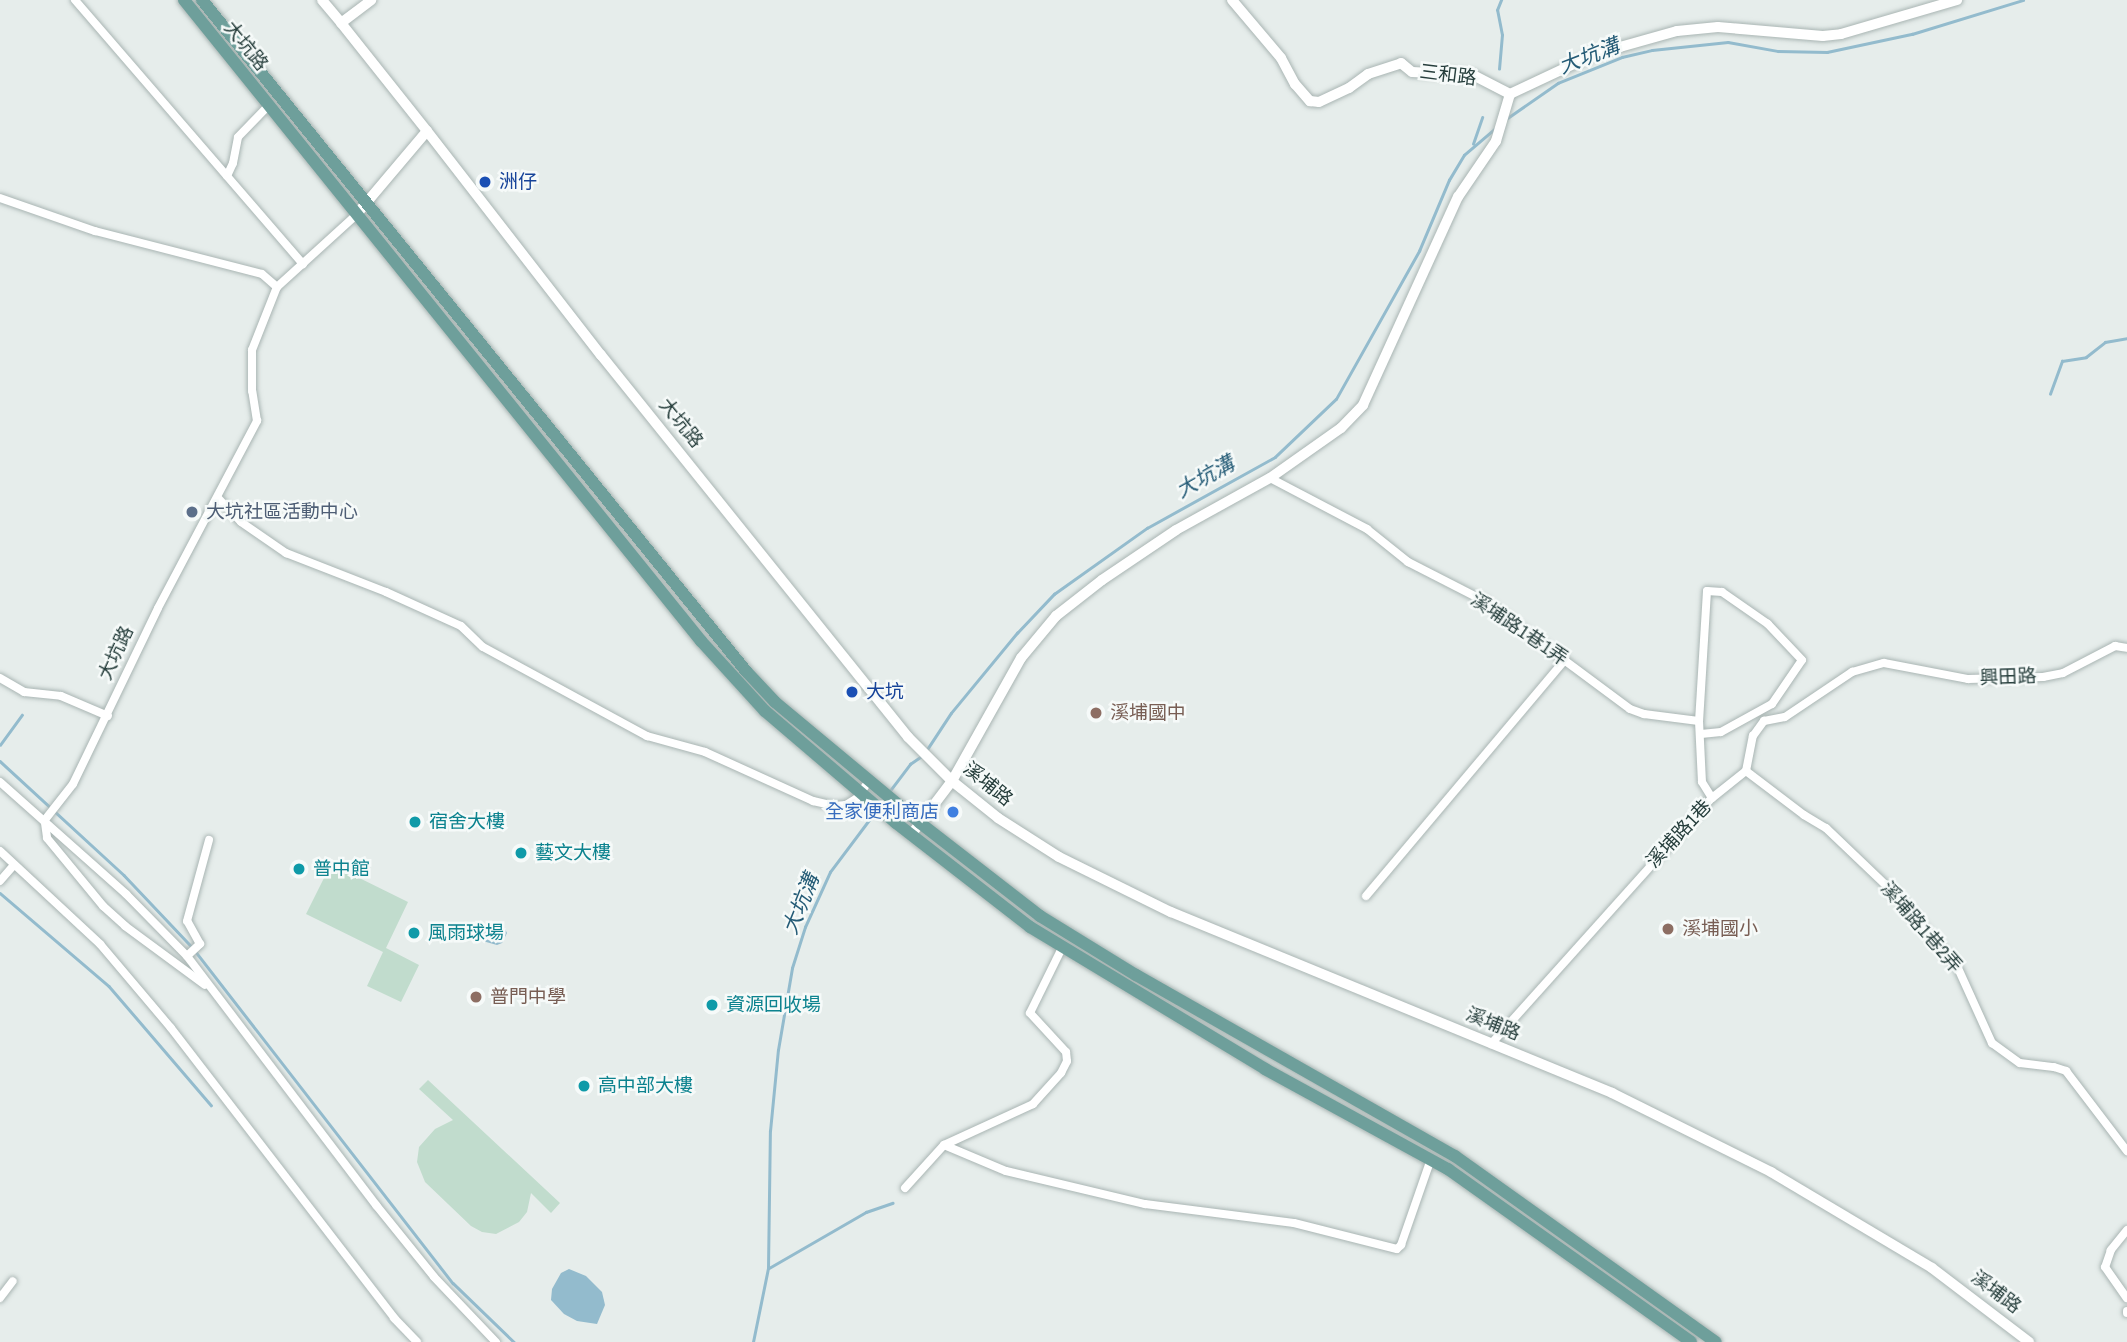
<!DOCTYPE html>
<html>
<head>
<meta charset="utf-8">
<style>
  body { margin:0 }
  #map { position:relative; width:2127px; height:1342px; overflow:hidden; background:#e6edeb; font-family:"Archivo Narrow","Noto Sans TC",sans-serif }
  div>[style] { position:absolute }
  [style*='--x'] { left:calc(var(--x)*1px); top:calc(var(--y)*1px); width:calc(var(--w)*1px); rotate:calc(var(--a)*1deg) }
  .green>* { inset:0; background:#c1dccd }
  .water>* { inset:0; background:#93bbcd }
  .stream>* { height:2.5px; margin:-1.25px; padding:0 1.25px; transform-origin:1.25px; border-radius:1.25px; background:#93bbcd }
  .roads { filter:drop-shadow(0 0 2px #a9b5b3) drop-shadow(0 0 2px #a9b5b3) }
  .minor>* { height:8px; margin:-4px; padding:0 4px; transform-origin:4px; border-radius:4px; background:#fff }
  .tertiary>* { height:10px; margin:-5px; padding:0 5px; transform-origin:5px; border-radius:5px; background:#fff }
  .secondary>* { height:10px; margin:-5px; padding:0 5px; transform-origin:5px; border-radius:5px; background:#fff }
  .primary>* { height:12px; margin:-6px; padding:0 6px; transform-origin:6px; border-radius:6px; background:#6e9f9b }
  .dots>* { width:19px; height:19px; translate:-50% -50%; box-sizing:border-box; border:4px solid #f6faf9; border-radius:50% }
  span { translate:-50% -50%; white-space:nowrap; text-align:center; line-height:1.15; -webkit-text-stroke:5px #f6faf9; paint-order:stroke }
  .street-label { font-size:19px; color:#263e3c }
  .transit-label { font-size:19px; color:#164399 }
  .left { translate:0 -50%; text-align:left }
  .service-label { font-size:19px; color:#4e5e75 }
  .education-label { font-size:19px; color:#785e54 }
  .shop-label { font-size:19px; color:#366cbe }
  .right { translate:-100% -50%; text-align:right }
  .culture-label { font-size:19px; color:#0d838f }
  .water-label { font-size:21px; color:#245b76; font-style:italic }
</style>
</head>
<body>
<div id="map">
  <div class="green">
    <i style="clip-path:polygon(331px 864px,408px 902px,386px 948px,419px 965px,401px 1002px,367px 986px,383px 952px,306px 914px)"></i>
    <i style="clip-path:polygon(428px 1080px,560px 1203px,551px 1213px,531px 1193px,527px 1212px,519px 1222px,496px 1234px,482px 1232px,471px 1226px,425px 1182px,417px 1162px,419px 1147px,435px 1129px,453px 1120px,419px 1089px)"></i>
  </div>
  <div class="water">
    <i style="clip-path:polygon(495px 926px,505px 929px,507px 933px,502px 943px,497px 945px,468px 937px,471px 927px,487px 929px)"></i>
    <i style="clip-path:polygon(569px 1269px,586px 1276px,602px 1292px,605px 1305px,597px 1324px,577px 1321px,564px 1314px,551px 1300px,552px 1289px,561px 1273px)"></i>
  </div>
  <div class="stream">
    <i style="--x:1499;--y:69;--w:34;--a:-85"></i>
    <i style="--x:1502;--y:35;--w:25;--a:-101"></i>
    <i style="--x:1497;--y:10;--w:11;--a:-68"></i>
    <i style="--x:1506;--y:119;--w:63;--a:-34.7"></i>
    <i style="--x:1558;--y:83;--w:69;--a:-22.1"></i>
    <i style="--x:1622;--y:57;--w:31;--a:-13"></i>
    <i style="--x:1652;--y:50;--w:76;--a:-6"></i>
    <i style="--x:1728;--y:42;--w:51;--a:10.2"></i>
    <i style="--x:1778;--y:51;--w:49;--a:1.2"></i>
    <i style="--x:1827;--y:52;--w:87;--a:-12"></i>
    <i style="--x:1912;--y:34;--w:116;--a:-17"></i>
    <i style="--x:1473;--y:144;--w:28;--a:-71"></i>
    <i style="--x:2050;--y:394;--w:35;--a:-70"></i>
    <i style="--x:2062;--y:361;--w:24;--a:-9"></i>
    <i style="--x:2086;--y:357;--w:24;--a:-38"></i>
    <i style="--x:2105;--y:342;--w:22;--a:-10"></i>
    <i style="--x:0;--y:745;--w:37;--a:-54"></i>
    <i style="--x:926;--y:751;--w:45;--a:-56.7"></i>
    <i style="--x:951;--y:713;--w:104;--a:-50.5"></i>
    <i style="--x:1017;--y:633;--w:54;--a:-46.5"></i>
    <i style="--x:1054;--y:594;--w:114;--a:-35.4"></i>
    <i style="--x:1147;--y:528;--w:146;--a:-29"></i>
    <i style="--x:1275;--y:457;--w:84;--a:-43.6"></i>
    <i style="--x:1336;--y:399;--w:170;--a:-60.7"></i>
    <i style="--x:1419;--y:251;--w:77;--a:-67.1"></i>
    <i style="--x:1449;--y:180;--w:29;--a:-59"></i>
    <i style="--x:1464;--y:155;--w:45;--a:-40.5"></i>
    <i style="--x:0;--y:761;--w:168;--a:42.6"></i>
    <i style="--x:124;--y:875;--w:99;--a:46.6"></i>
    <i style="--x:889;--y:792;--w:35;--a:-53"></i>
    <i style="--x:910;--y:764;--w:14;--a:-34"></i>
    <i style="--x:0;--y:893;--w:143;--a:40.5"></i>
    <i style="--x:109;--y:986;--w:157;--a:49.4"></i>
    <i style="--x:196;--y:952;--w:419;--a:52.2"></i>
    <i style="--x:453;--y:1283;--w:85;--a:44"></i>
    <i style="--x:769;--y:1268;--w:112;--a:-30"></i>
    <i style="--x:866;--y:1212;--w:28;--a:-19"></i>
    <i style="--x:753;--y:1342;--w:76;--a:-78.5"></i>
    <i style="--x:768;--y:1268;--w:137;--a:-89.2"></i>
    <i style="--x:770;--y:1131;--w:81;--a:-84.4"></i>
    <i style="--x:778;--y:1050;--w:83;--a:-80.3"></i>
    <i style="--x:792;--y:968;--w:43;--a:-72.4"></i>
    <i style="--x:805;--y:927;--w:60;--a:-65.6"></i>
    <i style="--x:830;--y:872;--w:75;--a:-53.1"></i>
  </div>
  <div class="roads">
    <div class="minor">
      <i style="--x:75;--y:0;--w:349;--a:49.2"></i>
      <i style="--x:227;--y:176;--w:14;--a:-65"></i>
      <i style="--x:233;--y:163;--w:26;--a:-79"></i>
      <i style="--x:238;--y:137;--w:45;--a:-45.9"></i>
      <i style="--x:0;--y:198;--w:101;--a:19.2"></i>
      <i style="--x:95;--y:231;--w:172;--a:14.4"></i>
      <i style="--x:262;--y:274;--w:20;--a:41"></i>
      <i style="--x:1270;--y:478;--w:110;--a:27.7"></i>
      <i style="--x:1367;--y:529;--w:53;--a:38.8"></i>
      <i style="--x:1408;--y:562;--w:88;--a:27.1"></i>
      <i style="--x:1486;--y:602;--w:179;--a:36.6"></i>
      <i style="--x:1630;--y:709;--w:15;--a:20"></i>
      <i style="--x:1644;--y:714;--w:55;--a:7.3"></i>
      <i style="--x:218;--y:498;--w:33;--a:46"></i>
      <i style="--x:241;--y:522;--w:55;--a:34.6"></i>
      <i style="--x:286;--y:553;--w:107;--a:21.3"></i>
      <i style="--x:386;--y:592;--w:82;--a:24.4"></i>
      <i style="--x:461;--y:626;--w:30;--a:44"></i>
      <i style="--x:483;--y:647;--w:187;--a:28.5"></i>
      <i style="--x:647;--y:736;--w:60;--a:15.4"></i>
      <i style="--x:705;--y:752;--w:119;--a:24.4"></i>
      <i style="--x:813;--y:801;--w:22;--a:13"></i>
      <i style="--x:834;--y:806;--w:12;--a:-5"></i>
      <i style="--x:846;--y:805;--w:13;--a:-32"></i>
      <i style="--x:857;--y:798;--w:21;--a:-55"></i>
      <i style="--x:0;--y:678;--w:28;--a:30"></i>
      <i style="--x:24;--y:692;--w:37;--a:6"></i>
      <i style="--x:61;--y:696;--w:51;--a:23.1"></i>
      <i style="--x:1701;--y:734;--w:20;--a:-6"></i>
      <i style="--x:1721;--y:732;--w:58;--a:-28.8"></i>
      <i style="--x:1772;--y:704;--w:53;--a:-55.7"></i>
      <i style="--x:1802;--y:660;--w:50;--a:-133.4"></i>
      <i style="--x:1768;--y:624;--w:56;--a:-145.2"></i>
      <i style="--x:1722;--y:592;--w:15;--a:-176"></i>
      <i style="--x:1707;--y:591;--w:130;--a:93.5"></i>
      <i style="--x:1699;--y:721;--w:61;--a:87.2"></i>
      <i style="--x:1702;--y:782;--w:19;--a:58"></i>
      <i style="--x:1746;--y:771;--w:73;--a:37.2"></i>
      <i style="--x:1804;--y:815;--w:26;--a:31"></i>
      <i style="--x:1826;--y:828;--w:94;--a:43.7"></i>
      <i style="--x:1894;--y:893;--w:96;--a:49.2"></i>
      <i style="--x:1957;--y:966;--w:85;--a:65.6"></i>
      <i style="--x:1992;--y:1043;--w:34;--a:36"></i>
      <i style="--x:2020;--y:1063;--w:34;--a:7"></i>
      <i style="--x:2054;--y:1067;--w:13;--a:18"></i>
      <i style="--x:2066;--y:1071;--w:101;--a:52.7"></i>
      <i style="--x:0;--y:782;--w:169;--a:41.6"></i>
      <i style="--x:126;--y:894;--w:87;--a:45.5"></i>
      <i style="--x:187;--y:956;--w:313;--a:52.8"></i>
      <i style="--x:376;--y:1205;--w:92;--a:51.1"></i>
      <i style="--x:434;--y:1277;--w:90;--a:46.4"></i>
      <i style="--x:44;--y:821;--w:47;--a:-51.9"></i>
      <i style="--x:73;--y:784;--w:195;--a:-64.2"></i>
      <i style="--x:158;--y:608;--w:212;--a:-62.1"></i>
      <i style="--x:257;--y:421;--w:30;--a:-99"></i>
      <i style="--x:252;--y:391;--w:41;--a:-90"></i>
      <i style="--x:252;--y:350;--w:68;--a:-68.4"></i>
      <i style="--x:277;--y:287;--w:107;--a:-42.3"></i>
      <i style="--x:45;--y:823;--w:15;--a:82"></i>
      <i style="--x:47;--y:838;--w:88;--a:50.5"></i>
      <i style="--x:103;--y:906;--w:30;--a:42"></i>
      <i style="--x:125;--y:926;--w:99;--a:36.4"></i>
      <i style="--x:0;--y:851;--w:137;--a:42.9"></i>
      <i style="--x:100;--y:944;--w:110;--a:49.8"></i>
      <i style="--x:171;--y:1028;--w:366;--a:52.4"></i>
      <i style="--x:394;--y:1318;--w:33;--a:46"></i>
      <i style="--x:0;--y:881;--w:21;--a:-49"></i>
      <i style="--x:1366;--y:896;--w:309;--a:-49.9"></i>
      <i style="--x:187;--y:956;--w:18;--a:-43"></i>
      <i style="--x:200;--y:944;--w:26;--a:-119"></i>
      <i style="--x:187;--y:921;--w:84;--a:-74.8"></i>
      <i style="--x:1491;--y:1044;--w:331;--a:-48.1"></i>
      <i style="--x:1712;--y:798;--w:43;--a:-38.5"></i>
      <i style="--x:1746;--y:771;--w:36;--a:-79"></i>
      <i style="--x:1753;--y:736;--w:19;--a:-54"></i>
      <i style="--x:1764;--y:721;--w:21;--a:-11"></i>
      <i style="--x:1785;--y:717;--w:81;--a:-33.9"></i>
      <i style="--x:1852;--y:672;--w:33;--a:-16"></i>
      <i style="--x:1884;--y:663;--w:86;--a:10.8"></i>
      <i style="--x:1968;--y:679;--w:75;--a:-1.5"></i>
      <i style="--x:2043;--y:677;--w:20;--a:-11"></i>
      <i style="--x:2063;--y:673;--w:59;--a:-27.4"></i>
      <i style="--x:2115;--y:646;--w:12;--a:9"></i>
      <i style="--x:944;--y:1145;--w:67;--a:22.8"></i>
      <i style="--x:1006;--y:1171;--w:143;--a:13.4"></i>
      <i style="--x:1145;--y:1204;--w:150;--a:7.3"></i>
      <i style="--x:1294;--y:1223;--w:106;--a:14.2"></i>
      <i style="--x:1397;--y:1249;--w:6;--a:-45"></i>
      <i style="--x:1401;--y:1245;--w:91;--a:-70.8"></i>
      <i style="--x:905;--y:1188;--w:58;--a:-47.8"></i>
      <i style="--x:944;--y:1145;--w:98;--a:-24.7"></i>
      <i style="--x:1033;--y:1104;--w:42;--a:-47.9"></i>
      <i style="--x:1061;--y:1073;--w:13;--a:-63"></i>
      <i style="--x:1067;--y:1061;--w:9;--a:-96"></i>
      <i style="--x:1066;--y:1052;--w:53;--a:-132.7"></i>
      <i style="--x:1030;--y:1013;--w:72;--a:-63.8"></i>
      <i style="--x:2127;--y:1230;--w:26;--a:129"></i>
      <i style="--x:2111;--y:1250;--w:18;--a:109"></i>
      <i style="--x:2105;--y:1267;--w:38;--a:55"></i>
      <i style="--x:0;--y:1298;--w:21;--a:-53"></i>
      <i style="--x:2127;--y:1311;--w:2;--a:90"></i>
    </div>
    <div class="tertiary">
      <i style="--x:322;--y:0;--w:30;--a:50"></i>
      <i style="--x:427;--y:131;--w:284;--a:52.2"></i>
      <i style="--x:601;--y:355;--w:490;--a:51.2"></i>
      <i style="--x:908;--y:737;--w:62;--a:45"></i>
      <i style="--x:952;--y:781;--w:59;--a:38.8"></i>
      <i style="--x:998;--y:818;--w:72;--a:32.6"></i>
      <i style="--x:1059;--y:857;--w:125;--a:26.2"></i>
      <i style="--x:1171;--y:912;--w:477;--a:22.3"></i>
      <i style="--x:1612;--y:1093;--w:178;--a:26.4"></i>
      <i style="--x:1771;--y:1172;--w:187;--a:30.8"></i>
      <i style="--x:1932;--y:1268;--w:122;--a:37.3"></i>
      <i style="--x:911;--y:835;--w:68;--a:-52.8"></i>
      <i style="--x:952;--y:781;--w:141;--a:-60.7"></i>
      <i style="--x:1021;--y:658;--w:55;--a:-50.2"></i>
      <i style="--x:1056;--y:616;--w:58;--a:-38"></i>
      <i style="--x:1102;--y:580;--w:89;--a:-34"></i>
      <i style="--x:1176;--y:530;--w:107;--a:-29"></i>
      <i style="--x:1270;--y:478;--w:87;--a:-35.2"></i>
      <i style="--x:1341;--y:428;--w:32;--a:-46"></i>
      <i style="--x:1363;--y:405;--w:229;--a:-65.5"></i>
      <i style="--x:1458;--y:197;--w:68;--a:-55.8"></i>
      <i style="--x:1496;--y:141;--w:49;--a:-73.4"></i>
    </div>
    <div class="secondary">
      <i style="--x:1232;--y:0;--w:76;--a:49.8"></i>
      <i style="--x:1281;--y:58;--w:30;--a:62"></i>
      <i style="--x:1295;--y:84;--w:23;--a:49"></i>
      <i style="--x:1310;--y:101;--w:9;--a:6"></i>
      <i style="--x:1319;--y:102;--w:33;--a:-25"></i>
      <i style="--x:1349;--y:88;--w:24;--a:-36"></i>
      <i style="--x:1368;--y:74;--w:35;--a:-18"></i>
      <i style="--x:1401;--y:63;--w:14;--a:39"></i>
      <i style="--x:1412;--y:72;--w:61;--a:2.8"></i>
      <i style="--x:1473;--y:75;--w:42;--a:27.2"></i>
      <i style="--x:1510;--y:94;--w:94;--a:-25.2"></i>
      <i style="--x:1595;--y:54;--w:85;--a:-15.7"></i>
      <i style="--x:1677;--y:31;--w:41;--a:-5.6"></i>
      <i style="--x:1718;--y:27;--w:105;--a:4.9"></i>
      <i style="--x:1823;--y:36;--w:18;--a:-6"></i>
      <i style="--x:1841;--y:34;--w:121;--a:-16.3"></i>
      <i style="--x:356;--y:215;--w:110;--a:-49.8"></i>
      <i style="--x:427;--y:131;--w:138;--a:-128.5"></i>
      <i style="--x:341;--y:23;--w:38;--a:-37"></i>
    </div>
    <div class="primary">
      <i style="--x:184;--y:0;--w:824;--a:51.11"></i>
      <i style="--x:701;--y:641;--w:95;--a:47.6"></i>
      <i style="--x:765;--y:711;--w:172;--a:40.5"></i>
      <i style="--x:896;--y:823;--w:170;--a:37.8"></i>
      <i style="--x:1030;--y:927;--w:275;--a:31.1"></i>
      <i style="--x:1265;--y:1069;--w:209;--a:28.7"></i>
      <i style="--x:1448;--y:1169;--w:298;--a:35.4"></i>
      <i style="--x:202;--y:0;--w:864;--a:50.97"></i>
      <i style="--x:746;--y:671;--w:42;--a:46.9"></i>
      <i style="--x:775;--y:702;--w:189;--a:39.8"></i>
      <i style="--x:920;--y:823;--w:152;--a:37.8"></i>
      <i style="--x:1040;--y:916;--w:113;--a:31.6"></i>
      <i style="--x:1136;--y:975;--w:367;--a:29.6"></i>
      <i style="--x:1455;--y:1156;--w:320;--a:35.5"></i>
    </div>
  </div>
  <div class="dots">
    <i style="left:485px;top:182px;background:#1a4fb4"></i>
    <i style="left:192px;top:512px;background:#5c6f8a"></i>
    <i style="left:852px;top:692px;background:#1a4fb4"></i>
    <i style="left:1096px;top:713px;background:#8d6e63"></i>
    <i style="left:953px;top:812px;background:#3f7fe0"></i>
    <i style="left:415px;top:822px;background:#0f9aa8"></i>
    <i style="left:521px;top:853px;background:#0f9aa8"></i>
    <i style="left:299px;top:869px;background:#0f9aa8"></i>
    <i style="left:1668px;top:929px;background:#8d6e63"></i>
    <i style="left:414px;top:933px;background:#0f9aa8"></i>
    <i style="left:476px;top:997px;background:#8d6e63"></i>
    <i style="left:712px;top:1005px;background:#0f9aa8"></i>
    <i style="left:584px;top:1086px;background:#0f9aa8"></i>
  </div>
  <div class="street-label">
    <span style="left:246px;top:46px;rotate:51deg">大坑路</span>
    <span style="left:1448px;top:75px;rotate:7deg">三和路</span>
    <span style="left:681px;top:423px;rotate:51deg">大坑路</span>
    <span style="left:1519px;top:629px;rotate:34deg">溪埔路1巷1弄</span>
    <span style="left:116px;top:653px;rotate:-65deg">大坑路</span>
    <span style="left:2008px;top:677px;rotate:-2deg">興田路</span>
    <span style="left:988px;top:784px;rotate:39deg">溪埔路</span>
    <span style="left:1679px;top:834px;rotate:-47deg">溪埔路1巷</span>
    <span style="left:1921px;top:927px;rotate:49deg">溪埔路1巷2弄</span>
    <span style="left:1493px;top:1024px;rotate:22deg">溪埔路</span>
    <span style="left:1996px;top:1292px;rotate:37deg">溪埔路</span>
  </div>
  <div class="transit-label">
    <span class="left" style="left:499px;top:182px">洲仔</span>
    <span class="left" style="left:866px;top:692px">大坑</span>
  </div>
  <div class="service-label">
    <span class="left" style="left:206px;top:512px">大坑社區活動中心</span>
  </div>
  <div class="education-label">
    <span class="left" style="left:1110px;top:713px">溪埔國中</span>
    <span class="left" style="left:1682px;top:929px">溪埔國小</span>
    <span class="left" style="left:490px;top:997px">普門中學</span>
  </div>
  <div class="shop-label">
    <span class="right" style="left:939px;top:812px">全家便利商店</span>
  </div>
  <div class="culture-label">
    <span class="left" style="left:429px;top:822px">宿舍大樓</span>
    <span class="left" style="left:535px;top:853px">藝文大樓</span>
    <span class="left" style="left:313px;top:869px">普中館</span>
    <span class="left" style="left:428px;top:933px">風雨球場</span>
    <span class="left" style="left:726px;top:1005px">資源回收場</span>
    <span class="left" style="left:598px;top:1086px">高中部大樓</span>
  </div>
  <div class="water-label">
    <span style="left:1589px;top:56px;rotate:-21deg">大坑溝</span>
    <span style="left:1205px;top:477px;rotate:-29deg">大坑溝</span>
    <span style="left:801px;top:904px;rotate:-68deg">大坑溝</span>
  </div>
</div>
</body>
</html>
